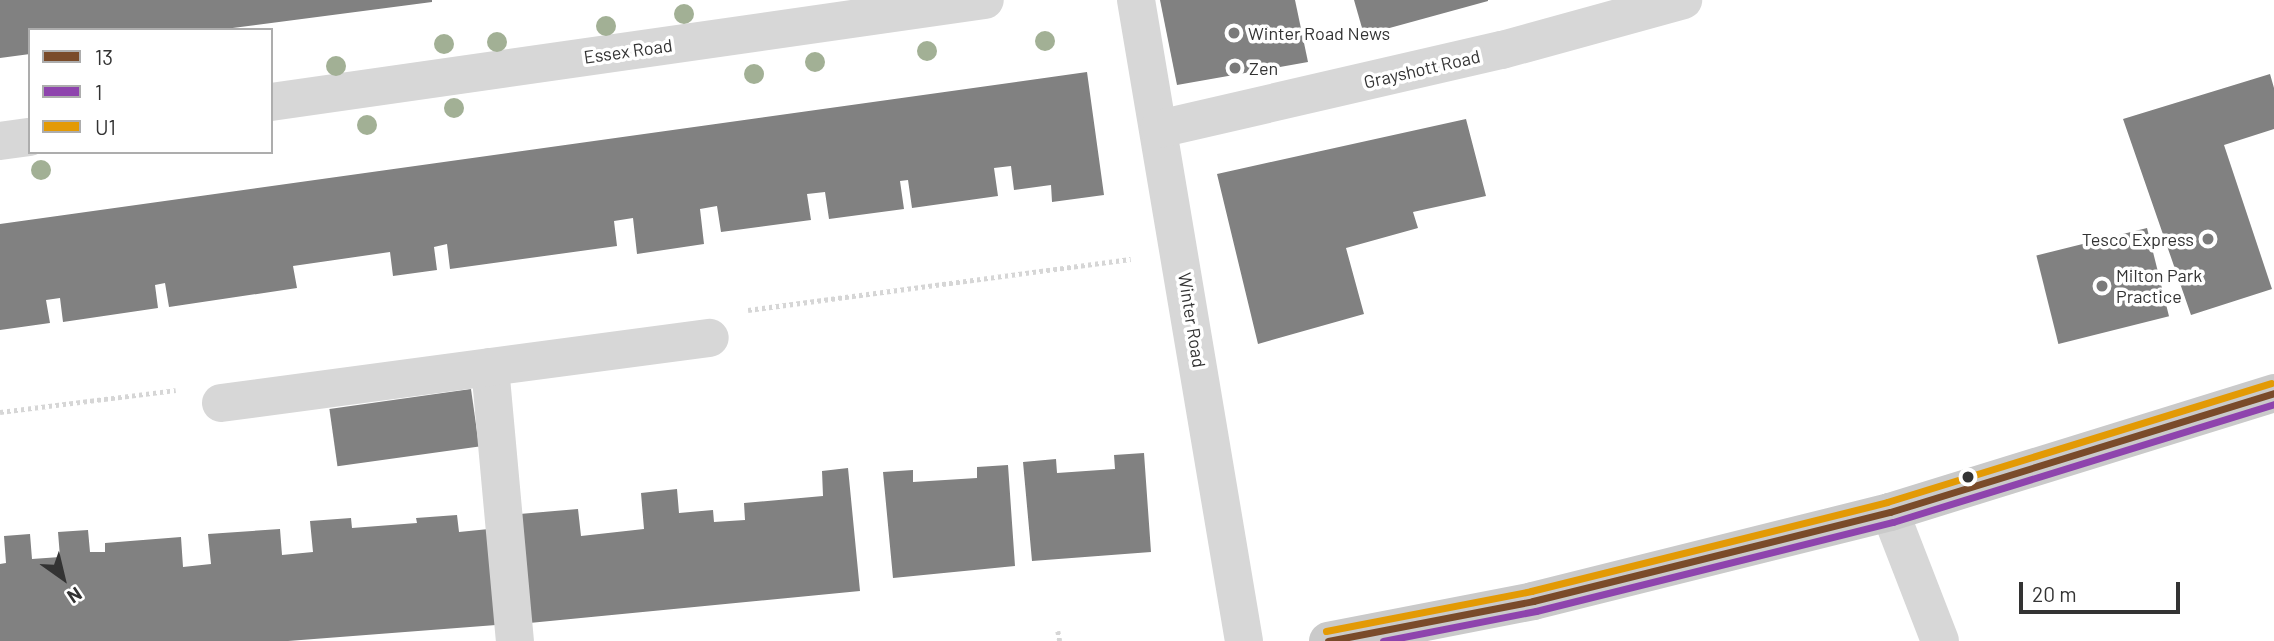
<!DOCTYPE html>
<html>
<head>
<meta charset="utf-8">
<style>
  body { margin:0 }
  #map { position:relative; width:2274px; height:641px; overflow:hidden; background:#fff; font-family:Barlow,sans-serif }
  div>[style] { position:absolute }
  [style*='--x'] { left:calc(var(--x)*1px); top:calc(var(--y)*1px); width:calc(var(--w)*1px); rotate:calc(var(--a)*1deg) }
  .building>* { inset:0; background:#818181; transform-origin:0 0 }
  .path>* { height:4.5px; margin-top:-2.25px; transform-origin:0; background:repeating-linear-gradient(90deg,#d6d6d6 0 3.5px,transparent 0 7px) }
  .minor>* { height:38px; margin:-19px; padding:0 19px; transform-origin:19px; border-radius:19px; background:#d7d7d7 }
  .major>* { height:38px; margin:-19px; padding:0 19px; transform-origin:19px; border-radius:19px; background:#cacaca }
  .bus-1>* { height:7px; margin:-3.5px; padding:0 3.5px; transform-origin:3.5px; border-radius:3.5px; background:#7a4b2a }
  .bus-2>* { height:7px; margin:-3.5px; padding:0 3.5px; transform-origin:3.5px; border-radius:3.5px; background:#8e44ad }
  .bus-3>* { height:7px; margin:-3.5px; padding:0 3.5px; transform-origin:3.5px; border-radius:3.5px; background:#e39a05 }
  .trees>* { width:20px; height:20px; margin:-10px; border-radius:50%; background:#a2b095 }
  .dots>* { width:19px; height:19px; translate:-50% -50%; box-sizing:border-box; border:4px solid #fff; border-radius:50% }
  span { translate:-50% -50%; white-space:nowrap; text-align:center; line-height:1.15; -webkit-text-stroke:7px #fff; paint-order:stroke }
  .poi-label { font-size:18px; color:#333 }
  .left { translate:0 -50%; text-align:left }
  .right { translate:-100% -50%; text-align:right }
  .street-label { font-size:18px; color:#333 }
  .legend { position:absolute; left:28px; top:28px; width:245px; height:126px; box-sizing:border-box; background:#fff; border:2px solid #adadad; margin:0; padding:9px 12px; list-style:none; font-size:21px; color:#333 }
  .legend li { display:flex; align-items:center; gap:14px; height:35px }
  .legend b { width:35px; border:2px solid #adadad }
  .north { position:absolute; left:28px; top:543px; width:70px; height:70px; -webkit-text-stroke:5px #fff; paint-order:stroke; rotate:146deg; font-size:19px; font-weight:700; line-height:28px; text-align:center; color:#333 }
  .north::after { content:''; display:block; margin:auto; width:24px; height:32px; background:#333; clip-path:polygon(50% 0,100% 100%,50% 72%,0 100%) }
  .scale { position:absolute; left:2019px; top:582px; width:161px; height:32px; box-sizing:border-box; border:4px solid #333; border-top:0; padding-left:9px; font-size:21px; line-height:24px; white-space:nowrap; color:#333; -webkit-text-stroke:5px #fff; paint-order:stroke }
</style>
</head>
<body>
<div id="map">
  <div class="building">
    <i style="clip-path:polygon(0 0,432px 0,432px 2px,217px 30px,30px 30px,30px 54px,0 58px)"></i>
    <i style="clip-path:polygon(1160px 0,1295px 0,1308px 62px,1177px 85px)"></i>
    <i style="clip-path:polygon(1354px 0,1488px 0,1488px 1px,1364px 35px)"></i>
    <i style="clip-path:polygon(1087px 72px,1104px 195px,1052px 202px,1051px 185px,1014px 190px,1011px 166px,994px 168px,998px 196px,912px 208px,908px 180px,900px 181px,904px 209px,829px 219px,825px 192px,807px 194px,811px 220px,721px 232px,717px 206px,700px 209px,704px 244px,637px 254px,633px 218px,614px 221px,617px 246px,450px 269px,447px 244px,434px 247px,437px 270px,393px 276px,390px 252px,293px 266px,297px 288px,169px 307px,165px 283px,155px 285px,158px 308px,63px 322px,60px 298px,46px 300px,50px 323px,0 330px,0 224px)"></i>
    <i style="clip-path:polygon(2270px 74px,2274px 88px,2274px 129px,2224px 145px,2272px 289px,2191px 315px,2123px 119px)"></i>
    <i style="clip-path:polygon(1466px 119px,1486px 196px,1413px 212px,1418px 228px,1346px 248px,1364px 314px,1258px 344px,1217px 174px)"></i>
    <i style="left:2147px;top:228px;width:91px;height:114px;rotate:76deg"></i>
    <i style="left:471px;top:389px;width:58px;height:143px;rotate:82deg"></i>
    <i style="clip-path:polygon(1144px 453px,1151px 552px,1032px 561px,1023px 462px,1056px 459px,1057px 473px,1115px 469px,1114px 455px)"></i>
    <i style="clip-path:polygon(1008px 465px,1015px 566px,893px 578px,883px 472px,913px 470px,913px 482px,977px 478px,977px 467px)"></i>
    <i style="clip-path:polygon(848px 468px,860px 591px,519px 624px,508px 515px,578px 509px,581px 536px,644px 529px,641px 493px,677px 489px,679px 513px,713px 510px,714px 522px,745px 520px,744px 503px,823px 496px,822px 471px)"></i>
    <i style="clip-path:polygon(457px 515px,459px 532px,489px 529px,496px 625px,288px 641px,0 641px,0 564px,6px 563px,4px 536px,30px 534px,32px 559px,60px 557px,58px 532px,88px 530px,90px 552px,105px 552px,105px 543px,181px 537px,183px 567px,211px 564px,208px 534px,280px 529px,282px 555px,313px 552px,310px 521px,351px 518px,352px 528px,417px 523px,416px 518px)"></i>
  </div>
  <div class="path">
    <i style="--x:748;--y:310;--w:386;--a:-7.6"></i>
    <i style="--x:0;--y:412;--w:177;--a:-7.1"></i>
    <i style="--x:1058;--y:631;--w:10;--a:79"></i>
  </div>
  <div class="minor">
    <i style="--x:1136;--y:0;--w:650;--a:80.44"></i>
    <i style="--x:271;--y:102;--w:721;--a:-8.13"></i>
    <i style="--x:1159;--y:129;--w:352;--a:-13"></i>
    <i style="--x:1502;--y:50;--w:188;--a:-15.4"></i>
    <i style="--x:0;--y:141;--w:30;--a:-8"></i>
    <i style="--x:490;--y:367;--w:275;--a:84.8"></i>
    <i style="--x:221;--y:403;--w:493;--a:-7.6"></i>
    <i style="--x:1890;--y:512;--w:138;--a:68.8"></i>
  </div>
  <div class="major">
    <i style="--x:1328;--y:641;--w:209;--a:-11"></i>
    <i style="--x:1533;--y:601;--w:368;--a:-14"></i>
    <i style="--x:1890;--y:512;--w:402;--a:-17.2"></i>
  </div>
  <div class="bus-1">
    <i style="--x:1328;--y:641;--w:209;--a:-11"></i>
    <i style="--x:1533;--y:601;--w:368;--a:-14"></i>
    <i style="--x:1890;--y:512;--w:402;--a:-17.2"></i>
  </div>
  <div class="bus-2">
    <i style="--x:1383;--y:641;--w:156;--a:-11.1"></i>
    <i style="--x:1536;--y:611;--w:368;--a:-14"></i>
    <i style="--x:1893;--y:522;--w:399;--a:-17.2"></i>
  </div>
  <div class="bus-3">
    <i style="--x:1326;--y:631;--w:209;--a:-11"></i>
    <i style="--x:1531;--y:591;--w:367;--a:-14"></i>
    <i style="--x:1887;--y:502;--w:402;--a:-17.2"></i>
  </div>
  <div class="trees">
    <i style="left:684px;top:14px"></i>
    <i style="left:606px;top:26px"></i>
    <i style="left:1045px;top:41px"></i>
    <i style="left:497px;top:42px"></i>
    <i style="left:444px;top:44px"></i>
    <i style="left:927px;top:51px"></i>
    <i style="left:815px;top:62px"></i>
    <i style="left:336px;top:66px"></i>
    <i style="left:754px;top:74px"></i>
    <i style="left:454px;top:108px"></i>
    <i style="left:367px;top:125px"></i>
    <i style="left:41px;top:170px"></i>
  </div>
  <div class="dots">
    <i style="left:1234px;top:33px;background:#7a7a7a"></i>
    <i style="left:1235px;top:68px;background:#7a7a7a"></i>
    <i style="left:2208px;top:239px;background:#7a7a7a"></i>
    <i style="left:2102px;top:286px;background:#7a7a7a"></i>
    <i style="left:1968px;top:477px;background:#333"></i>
  </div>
  <div class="poi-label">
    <span class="left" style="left:1248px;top:33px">Winter Road News</span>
    <span class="left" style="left:1249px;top:68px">Zen</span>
    <span class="right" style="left:2194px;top:239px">Tesco Express</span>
    <span class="left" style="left:2116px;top:286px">Milton Park<br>Practice</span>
  </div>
  <div class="street-label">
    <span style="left:628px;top:51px;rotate:-8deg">Essex Road</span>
    <span style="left:1422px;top:69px;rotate:-13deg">Grayshott Road</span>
    <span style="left:1192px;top:320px;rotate:81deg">Winter Road</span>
  </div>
  <ul class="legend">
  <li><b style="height:9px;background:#7a4b2a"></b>13</li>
  <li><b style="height:9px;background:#8e44ad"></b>1</li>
  <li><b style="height:9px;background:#e39a05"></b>U1</li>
  </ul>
  <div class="north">N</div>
  <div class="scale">20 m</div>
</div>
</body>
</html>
